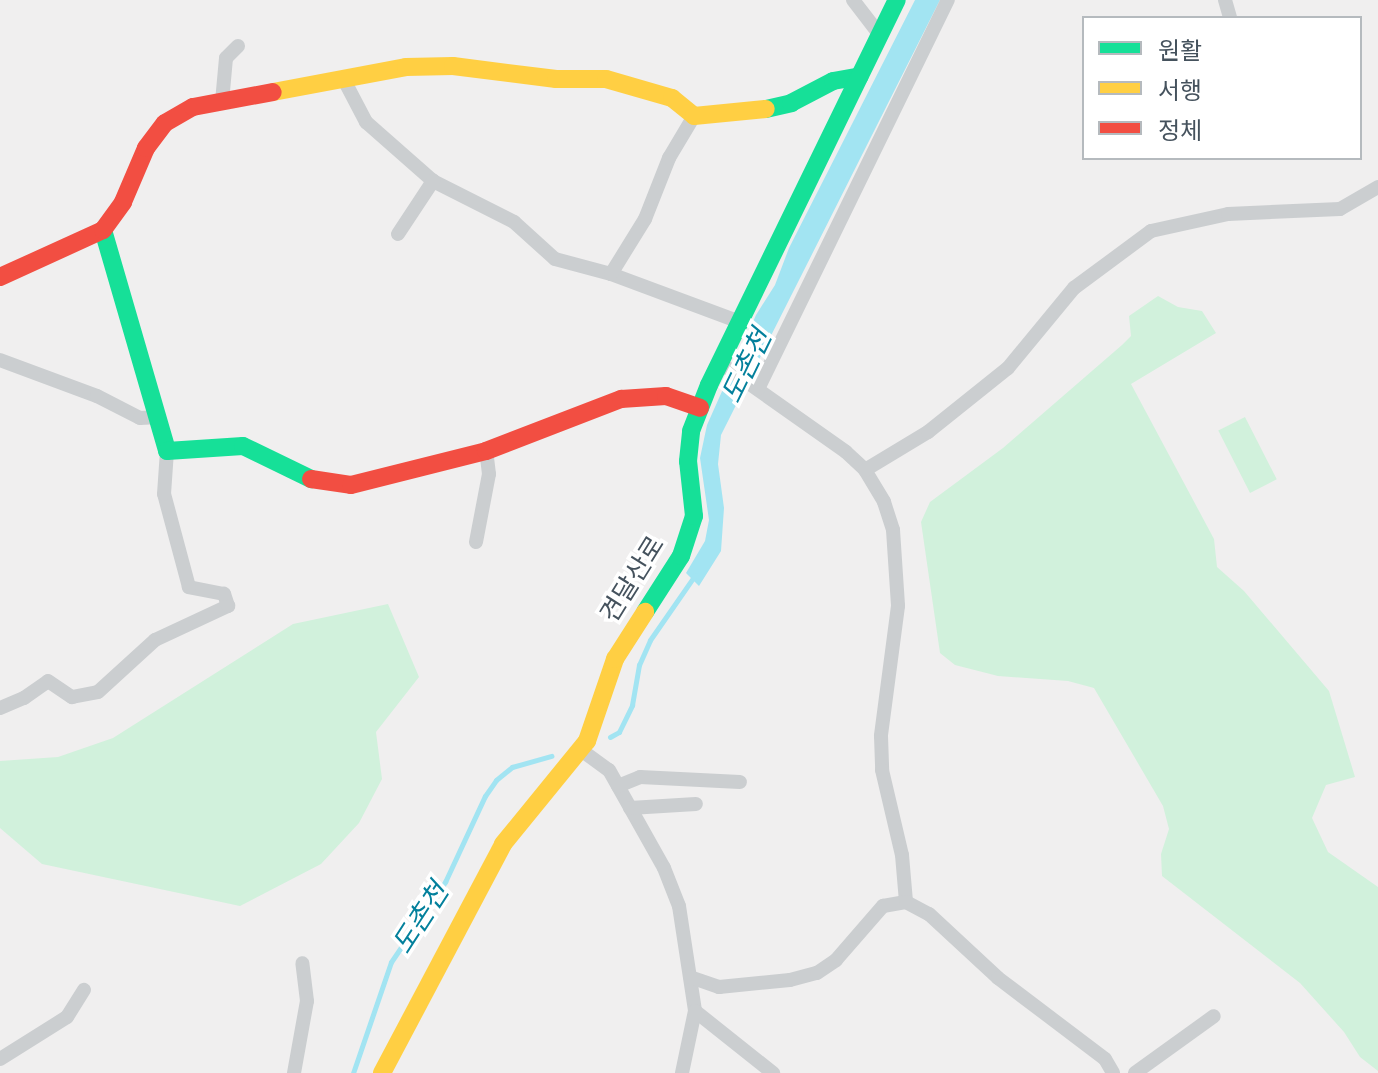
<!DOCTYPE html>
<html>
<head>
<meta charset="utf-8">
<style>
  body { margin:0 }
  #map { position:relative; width:1378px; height:1073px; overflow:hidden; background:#f0efef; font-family:"Golos Text","Noto Sans KR",sans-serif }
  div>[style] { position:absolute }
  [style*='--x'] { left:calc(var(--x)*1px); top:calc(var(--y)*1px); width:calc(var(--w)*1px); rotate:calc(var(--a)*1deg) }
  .green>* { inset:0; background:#d1f1dc; transform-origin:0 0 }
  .water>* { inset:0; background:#a2e4f2 }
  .stream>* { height:5px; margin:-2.5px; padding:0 2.5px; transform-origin:2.5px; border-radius:2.5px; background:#a2e4f2 }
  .street>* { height:14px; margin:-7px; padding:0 7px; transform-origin:7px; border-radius:7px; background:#cbced0 }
  .fast>* { height:18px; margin:-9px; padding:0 9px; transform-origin:9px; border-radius:9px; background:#16e098 }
  .slow>* { height:18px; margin:-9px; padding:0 9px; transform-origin:9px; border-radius:9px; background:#ffcf43 }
  .jam>* { height:18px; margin:-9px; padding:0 9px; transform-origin:9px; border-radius:9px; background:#f24e42 }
  span { translate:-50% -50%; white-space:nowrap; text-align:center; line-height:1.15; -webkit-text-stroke:7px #fff; paint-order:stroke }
  .street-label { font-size:26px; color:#45525d }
  .water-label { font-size:28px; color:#03809c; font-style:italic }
  .legend { position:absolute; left:1082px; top:16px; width:280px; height:144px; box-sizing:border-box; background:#fff; border:2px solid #b5babe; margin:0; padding:10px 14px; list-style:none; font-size:24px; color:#45525d }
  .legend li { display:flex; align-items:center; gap:16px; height:40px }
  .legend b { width:40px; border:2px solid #b5babe }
</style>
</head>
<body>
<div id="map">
  <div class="green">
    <i style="clip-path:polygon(1158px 296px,1178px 307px,1202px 311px,1216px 333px,1131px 384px,1214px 539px,1217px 567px,1244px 591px,1329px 691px,1355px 777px,1326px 785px,1312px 818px,1328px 852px,1378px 887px,1378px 1071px,1360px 1057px,1344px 1032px,1300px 983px,1162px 876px,1161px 854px,1169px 829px,1163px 806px,1094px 688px,1068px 681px,998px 676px,955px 665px,940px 653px,921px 522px,930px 502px,1003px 448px,1122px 345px,1131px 336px,1129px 316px)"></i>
    <i style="left:1245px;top:417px;width:70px;height:30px;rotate:63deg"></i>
    <i style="clip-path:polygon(388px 604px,419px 677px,376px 732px,382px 779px,359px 823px,321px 864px,240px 906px,42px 864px,0 828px,0 761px,58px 757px,113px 738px,293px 624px)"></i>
  </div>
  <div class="water">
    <i style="clip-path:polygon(915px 0,940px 0,721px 435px,718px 464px,724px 508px,721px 551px,699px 586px,686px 573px,705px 541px,709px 520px,700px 458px,707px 425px,756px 315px,775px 285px,789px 248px)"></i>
  </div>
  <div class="stream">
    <i style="--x:610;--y:737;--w:10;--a:-29"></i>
    <i style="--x:619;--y:732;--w:30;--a:-64"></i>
    <i style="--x:632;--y:705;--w:41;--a:-80.1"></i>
    <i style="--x:639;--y:665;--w:27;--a:-66"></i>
    <i style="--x:650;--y:640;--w:79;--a:-55.3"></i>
    <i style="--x:353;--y:1073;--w:117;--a:-71.1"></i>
    <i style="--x:391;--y:962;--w:97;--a:-56"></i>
    <i style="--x:445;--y:882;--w:95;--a:-65.1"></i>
    <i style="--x:485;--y:796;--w:19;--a:-55"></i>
    <i style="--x:496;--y:780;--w:21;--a:-39"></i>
    <i style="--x:512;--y:767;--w:41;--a:-15.8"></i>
  </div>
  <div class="street">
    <i style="--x:853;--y:0;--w:44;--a:52.4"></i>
    <i style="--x:1225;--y:0;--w:19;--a:74"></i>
    <i style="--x:343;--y:78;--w:50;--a:62.4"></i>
    <i style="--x:366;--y:122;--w:89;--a:41.4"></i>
    <i style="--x:433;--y:181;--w:91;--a:26.8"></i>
    <i style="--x:514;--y:222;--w:55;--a:42.1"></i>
    <i style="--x:555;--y:259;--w:58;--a:15"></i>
    <i style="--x:611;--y:274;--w:138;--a:20.4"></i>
    <i style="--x:222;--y:102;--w:44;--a:-84.8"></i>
    <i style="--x:226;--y:58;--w:17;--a:-45"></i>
    <i style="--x:398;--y:234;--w:64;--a:-56.6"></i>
    <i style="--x:611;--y:274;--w:65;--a:-58.3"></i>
    <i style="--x:645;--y:219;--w:66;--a:-68.5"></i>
    <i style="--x:669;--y:158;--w:49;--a:-59.2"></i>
    <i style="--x:0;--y:360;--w:103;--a:20.4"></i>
    <i style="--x:97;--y:396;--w:48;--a:27.1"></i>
    <i style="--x:140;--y:418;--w:19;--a:-3"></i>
    <i style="--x:720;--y:363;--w:154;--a:35.2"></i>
    <i style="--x:846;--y:452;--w:26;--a:43"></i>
    <i style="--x:865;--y:470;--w:37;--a:59"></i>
    <i style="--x:884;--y:502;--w:29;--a:72"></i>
    <i style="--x:893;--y:530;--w:76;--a:86.2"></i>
    <i style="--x:898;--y:606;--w:131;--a:97.5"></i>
    <i style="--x:881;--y:736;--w:34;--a:88"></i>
    <i style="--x:882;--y:770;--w:87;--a:76.8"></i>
    <i style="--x:902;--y:855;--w:47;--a:85.1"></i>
    <i style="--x:758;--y:389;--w:433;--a:-64"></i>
    <i style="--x:865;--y:470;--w:74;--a:-31.1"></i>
    <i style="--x:928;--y:432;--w:102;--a:-38.7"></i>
    <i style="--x:1008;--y:368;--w:104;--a:-50.5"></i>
    <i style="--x:1074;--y:288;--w:96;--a:-36.5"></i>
    <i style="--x:1151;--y:231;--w:79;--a:-12.4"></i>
    <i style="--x:1228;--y:214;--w:112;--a:-2.6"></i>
    <i style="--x:1340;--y:209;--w:44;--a:-30.1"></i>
    <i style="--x:476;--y:542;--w:69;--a:-79.2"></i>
    <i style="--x:489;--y:474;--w:23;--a:-97"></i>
    <i style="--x:0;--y:708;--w:26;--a:-23"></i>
    <i style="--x:24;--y:698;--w:29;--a:-35"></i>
    <i style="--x:48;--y:681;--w:29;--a:34"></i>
    <i style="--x:72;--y:697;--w:26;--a:-11"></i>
    <i style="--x:98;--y:692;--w:77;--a:-42.4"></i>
    <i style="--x:155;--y:640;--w:81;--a:-25"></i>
    <i style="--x:228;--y:606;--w:13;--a:-108"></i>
    <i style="--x:224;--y:594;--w:36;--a:-169"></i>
    <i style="--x:189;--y:587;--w:96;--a:-105"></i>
    <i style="--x:164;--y:494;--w:43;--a:-86"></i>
    <i style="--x:581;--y:750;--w:34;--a:36"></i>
    <i style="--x:609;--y:770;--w:112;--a:60.7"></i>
    <i style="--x:664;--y:868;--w:41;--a:68.5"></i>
    <i style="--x:679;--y:906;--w:106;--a:81.3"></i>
    <i style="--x:695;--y:1011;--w:100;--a:38.5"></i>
    <i style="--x:618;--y:786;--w:24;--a:-22"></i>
    <i style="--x:640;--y:777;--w:100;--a:2.9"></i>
    <i style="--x:630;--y:808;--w:66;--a:-3.5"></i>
    <i style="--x:690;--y:977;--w:31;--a:19"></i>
    <i style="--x:719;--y:987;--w:71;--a:-5.6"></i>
    <i style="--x:790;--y:980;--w:28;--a:-15"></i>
    <i style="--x:817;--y:973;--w:23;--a:-34"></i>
    <i style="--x:836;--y:960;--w:72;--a:-49"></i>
    <i style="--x:883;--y:906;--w:23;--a:-10"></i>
    <i style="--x:906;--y:902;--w:26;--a:28"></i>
    <i style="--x:929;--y:914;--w:94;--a:42.8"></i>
    <i style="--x:998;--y:978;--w:134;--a:37.1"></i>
    <i style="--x:1105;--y:1059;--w:16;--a:60"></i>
    <i style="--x:0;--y:1059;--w:79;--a:-32.1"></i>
    <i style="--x:67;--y:1017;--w:32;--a:-58"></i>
    <i style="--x:294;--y:1073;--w:73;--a:-79.8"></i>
    <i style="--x:307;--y:1001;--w:38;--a:-97"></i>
    <i style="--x:682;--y:1073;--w:63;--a:-78.2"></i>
    <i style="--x:1135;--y:1073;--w:97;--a:-35.8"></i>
  </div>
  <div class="fast">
    <i style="--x:766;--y:109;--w:26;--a:-13"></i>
    <i style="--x:791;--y:103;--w:47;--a:-27.6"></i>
    <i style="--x:833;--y:81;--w:27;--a:-10"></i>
    <i style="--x:103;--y:230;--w:230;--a:73.8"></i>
    <i style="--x:167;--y:451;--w:76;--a:-3.8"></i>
    <i style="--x:243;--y:446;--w:76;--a:25.9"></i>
    <i style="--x:645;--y:612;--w:67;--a:-57.3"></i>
    <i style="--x:681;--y:556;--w:42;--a:-72"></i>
    <i style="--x:694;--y:516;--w:55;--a:-96.2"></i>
    <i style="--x:688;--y:461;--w:30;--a:-84"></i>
    <i style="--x:691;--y:431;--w:49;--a:-68.6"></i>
    <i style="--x:709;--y:385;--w:428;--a:-64"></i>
  </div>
  <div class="slow">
    <i style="--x:273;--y:92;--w:135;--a:-10.6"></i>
    <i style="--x:406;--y:67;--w:47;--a:-1.2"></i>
    <i style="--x:453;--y:66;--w:104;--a:7.2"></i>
    <i style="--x:556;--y:79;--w:50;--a:0"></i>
    <i style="--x:606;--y:79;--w:69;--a:16.1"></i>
    <i style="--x:672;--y:98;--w:28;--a:39"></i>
    <i style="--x:694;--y:116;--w:72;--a:-5.6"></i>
    <i style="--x:382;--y:1073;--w:259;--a:-62.1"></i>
    <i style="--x:503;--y:844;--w:133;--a:-50.8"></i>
    <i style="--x:587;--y:741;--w:87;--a:-71.1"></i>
    <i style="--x:615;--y:659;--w:56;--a:-57.4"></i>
  </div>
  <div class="jam">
    <i style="--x:0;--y:277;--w:113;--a:-24.5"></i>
    <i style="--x:103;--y:230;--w:34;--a:-54"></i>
    <i style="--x:123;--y:202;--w:59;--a:-66.9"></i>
    <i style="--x:146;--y:148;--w:31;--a:-53"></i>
    <i style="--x:165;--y:123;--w:32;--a:-30"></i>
    <i style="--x:193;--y:107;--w:81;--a:-10.6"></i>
    <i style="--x:311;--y:479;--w:40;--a:8.5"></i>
    <i style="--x:351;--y:485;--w:139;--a:-14.1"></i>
    <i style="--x:486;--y:451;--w:145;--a:-21.1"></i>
    <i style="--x:621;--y:399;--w:45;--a:-3.8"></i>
    <i style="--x:666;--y:396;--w:36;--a:19"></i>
  </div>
  <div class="street-label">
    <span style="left:632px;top:579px;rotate:-58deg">견달산로</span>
  </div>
  <div class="water-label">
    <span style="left:746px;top:366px;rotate:-64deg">도촌천</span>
    <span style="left:420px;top:918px;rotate:-57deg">도촌천</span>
  </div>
  <ul class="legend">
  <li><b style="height:10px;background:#16e098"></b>원활</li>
  <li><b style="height:10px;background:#ffcf43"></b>서행</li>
  <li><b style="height:10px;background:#f24e42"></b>정체</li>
  </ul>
</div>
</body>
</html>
